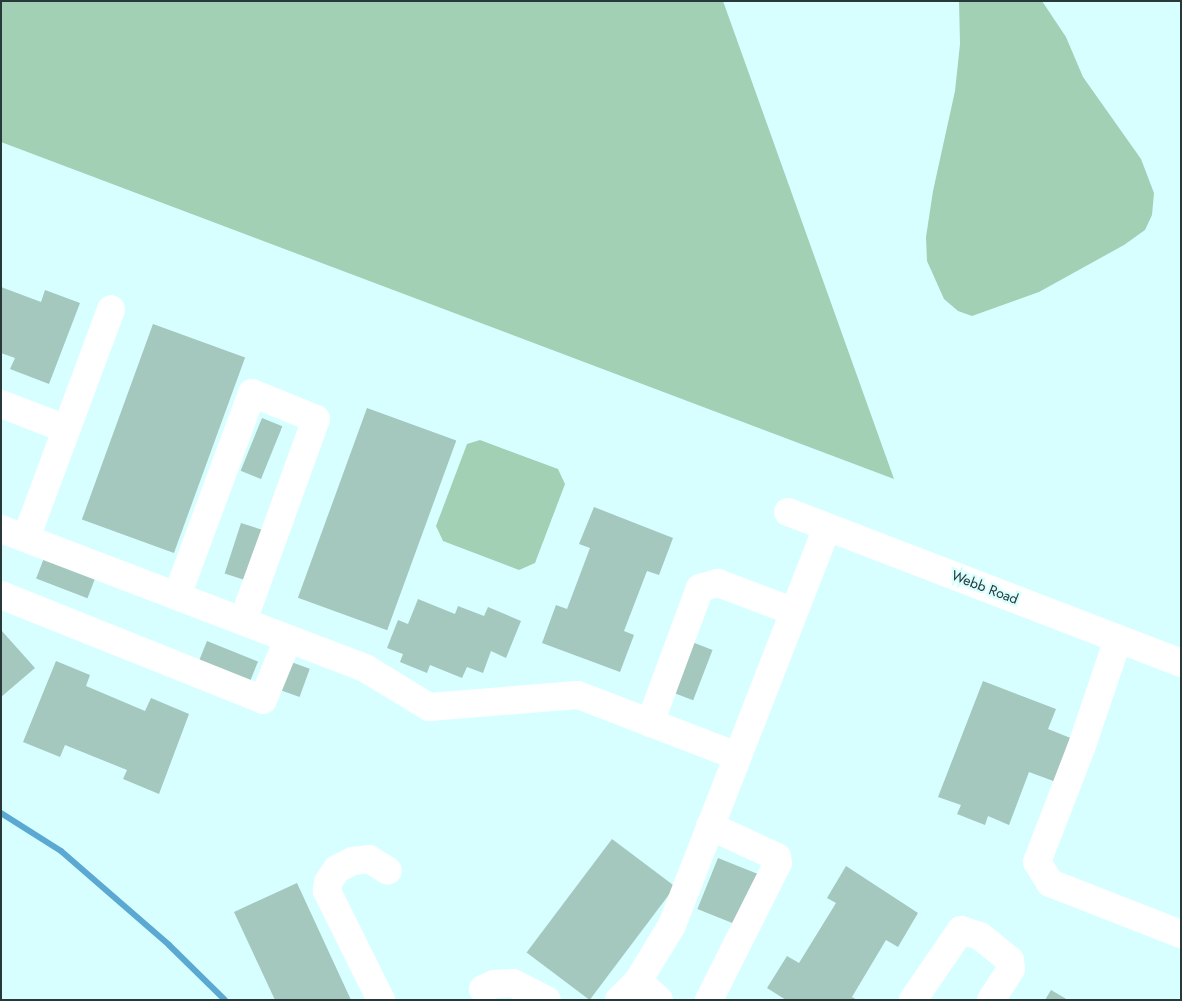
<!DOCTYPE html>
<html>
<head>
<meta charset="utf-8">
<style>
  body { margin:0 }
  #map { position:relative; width:1182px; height:1001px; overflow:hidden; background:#d8ffff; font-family:Jost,sans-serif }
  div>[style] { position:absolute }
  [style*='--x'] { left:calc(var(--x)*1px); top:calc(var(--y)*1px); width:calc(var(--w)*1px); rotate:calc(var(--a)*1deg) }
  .green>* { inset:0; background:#a1d0b4 }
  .stream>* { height:6px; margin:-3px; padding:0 3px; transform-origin:3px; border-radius:3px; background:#5ba9d2 }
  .building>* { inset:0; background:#a4c7be; transform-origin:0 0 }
  .minor>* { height:28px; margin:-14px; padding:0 14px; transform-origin:14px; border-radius:14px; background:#fff }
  span { translate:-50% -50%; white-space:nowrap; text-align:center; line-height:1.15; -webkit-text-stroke:4.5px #d8ffff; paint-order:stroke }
  .street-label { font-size:14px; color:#293838 }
  .frame { position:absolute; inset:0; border:2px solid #293838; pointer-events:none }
</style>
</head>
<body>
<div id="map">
  <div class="green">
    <i style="clip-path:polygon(1px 1px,723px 1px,894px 479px,1px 142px)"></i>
    <i style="clip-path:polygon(959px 1px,1042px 1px,1066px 37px,1083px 77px,1141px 159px,1154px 193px,1152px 215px,1145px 230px,1124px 245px,1039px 292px,972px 316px,958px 311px,944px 299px,927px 261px,926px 237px,933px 191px,955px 91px,960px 44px)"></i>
    <i style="clip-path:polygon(480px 440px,558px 469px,565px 484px,535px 563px,519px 570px,443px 541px,436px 526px,467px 444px)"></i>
  </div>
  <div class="stream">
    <i style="--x:1;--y:813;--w:71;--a:32.3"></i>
    <i style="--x:61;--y:851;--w:143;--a:41"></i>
    <i style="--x:169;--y:945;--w:78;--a:44.5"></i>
  </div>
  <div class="building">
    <i style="clip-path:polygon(1px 287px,41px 302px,45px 290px,80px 303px,49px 384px,10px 369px,15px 358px,1px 353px)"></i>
    <i style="left:153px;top:324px;width:98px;height:208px;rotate:20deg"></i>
    <i style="left:367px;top:408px;width:95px;height:202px;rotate:20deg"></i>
    <i style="left:262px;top:418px;width:22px;height:57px;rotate:22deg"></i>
    <i style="clip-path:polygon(594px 507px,673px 538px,659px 575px,647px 571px,624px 631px,634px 635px,620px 672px,542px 643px,556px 605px,567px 609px,590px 548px,579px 544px)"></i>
    <i style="left:241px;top:523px;width:22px;height:53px;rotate:18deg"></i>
    <i style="left:44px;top:558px;width:55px;height:22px;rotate:21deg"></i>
    <i style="clip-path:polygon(418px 599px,455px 614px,458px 606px,484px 616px,488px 607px,521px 621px,506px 658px,491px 651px,483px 673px,467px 667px,462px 678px,430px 665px,427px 673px,400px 662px,403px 654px,387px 648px,398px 620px,408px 624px)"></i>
    <i style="clip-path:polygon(1px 630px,35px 668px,1px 697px)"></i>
    <i style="left:207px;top:641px;width:55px;height:22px;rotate:22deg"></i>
    <i style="left:692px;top:642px;width:22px;height:54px;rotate:21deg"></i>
    <i style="clip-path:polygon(56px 661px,90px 675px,86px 686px,145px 711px,151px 698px,189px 714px,159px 794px,123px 779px,127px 770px,65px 745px,60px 757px,23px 742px)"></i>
    <i style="left:291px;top:662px;width:20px;height:30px;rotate:20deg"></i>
    <i style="clip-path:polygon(983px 681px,1056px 709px,1048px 729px,1073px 739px,1056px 782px,1029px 772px,1009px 825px,988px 816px,985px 825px,957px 814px,961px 805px,938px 797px)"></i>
    <i style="left:612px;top:839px;width:79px;height:142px;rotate:37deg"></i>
    <i style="left:718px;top:858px;width:43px;height:55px;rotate:22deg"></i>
    <i style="clip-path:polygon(846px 866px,918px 913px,898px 947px,886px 940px,852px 997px,857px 1000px,786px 1000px,767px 988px,787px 956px,799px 963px,836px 903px,827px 898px)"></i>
    <i style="clip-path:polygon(297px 883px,351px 1000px,275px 1000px,234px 912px)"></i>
    <i style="clip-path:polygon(1051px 990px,1068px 1000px,1045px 1000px)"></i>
  </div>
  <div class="minor">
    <i style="--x:1;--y:404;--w:70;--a:21"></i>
    <i style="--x:788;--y:512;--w:421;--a:21"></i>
    <i style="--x:1;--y:529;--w:390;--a:20.9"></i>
    <i style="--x:365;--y:668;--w:75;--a:31.4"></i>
    <i style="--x:429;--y:707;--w:149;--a:-4.6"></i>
    <i style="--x:578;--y:695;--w:170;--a:21"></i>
    <i style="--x:26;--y:538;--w:244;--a:-69.6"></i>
    <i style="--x:1;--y:595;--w:282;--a:21.8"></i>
    <i style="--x:263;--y:700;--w:66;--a:-67.7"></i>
    <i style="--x:177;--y:596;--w:216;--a:-69.7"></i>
    <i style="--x:252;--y:393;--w:69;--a:22.1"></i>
    <i style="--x:316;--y:419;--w:215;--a:109.9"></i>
    <i style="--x:1118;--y:639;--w:115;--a:108.7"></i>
    <i style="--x:1081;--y:748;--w:122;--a:111.1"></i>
    <i style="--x:1037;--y:862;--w:25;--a:58"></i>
    <i style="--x:1050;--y:883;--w:141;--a:21.3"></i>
    <i style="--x:650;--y:723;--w:144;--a:-69.7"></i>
    <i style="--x:700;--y:588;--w:19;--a:-16"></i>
    <i style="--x:718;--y:583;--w:79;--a:20.7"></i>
    <i style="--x:638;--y:981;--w:28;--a:42"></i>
    <i style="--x:483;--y:989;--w:12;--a:-24"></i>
    <i style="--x:494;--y:984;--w:19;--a:-3"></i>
    <i style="--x:513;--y:983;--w:38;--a:27"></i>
    <i style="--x:381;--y:1000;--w:122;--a:-116.4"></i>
    <i style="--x:327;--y:891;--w:9;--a:-84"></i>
    <i style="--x:328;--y:882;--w:16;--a:-55"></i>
    <i style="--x:337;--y:869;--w:18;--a:-27"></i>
    <i style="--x:353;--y:861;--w:16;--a:-7"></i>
    <i style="--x:369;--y:859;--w:22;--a:32"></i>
    <i style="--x:619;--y:1000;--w:27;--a:-45"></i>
    <i style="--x:638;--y:981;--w:66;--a:-58.7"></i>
    <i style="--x:672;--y:925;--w:427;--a:-68.7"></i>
    <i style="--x:709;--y:1000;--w:153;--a:-63.3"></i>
    <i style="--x:778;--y:863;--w:6;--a:-99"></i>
    <i style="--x:777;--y:857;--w:74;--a:-155.2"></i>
    <i style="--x:913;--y:1000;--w:85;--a:-55.6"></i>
    <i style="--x:961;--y:930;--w:20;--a:18"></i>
    <i style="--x:980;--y:936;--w:38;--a:39"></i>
    <i style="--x:1010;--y:960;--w:9;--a:84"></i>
    <i style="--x:1011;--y:969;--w:37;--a:123"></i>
  </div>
  <div class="street-label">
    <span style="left:985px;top:587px;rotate:21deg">Webb Road</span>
  </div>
  <div class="frame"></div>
</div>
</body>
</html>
